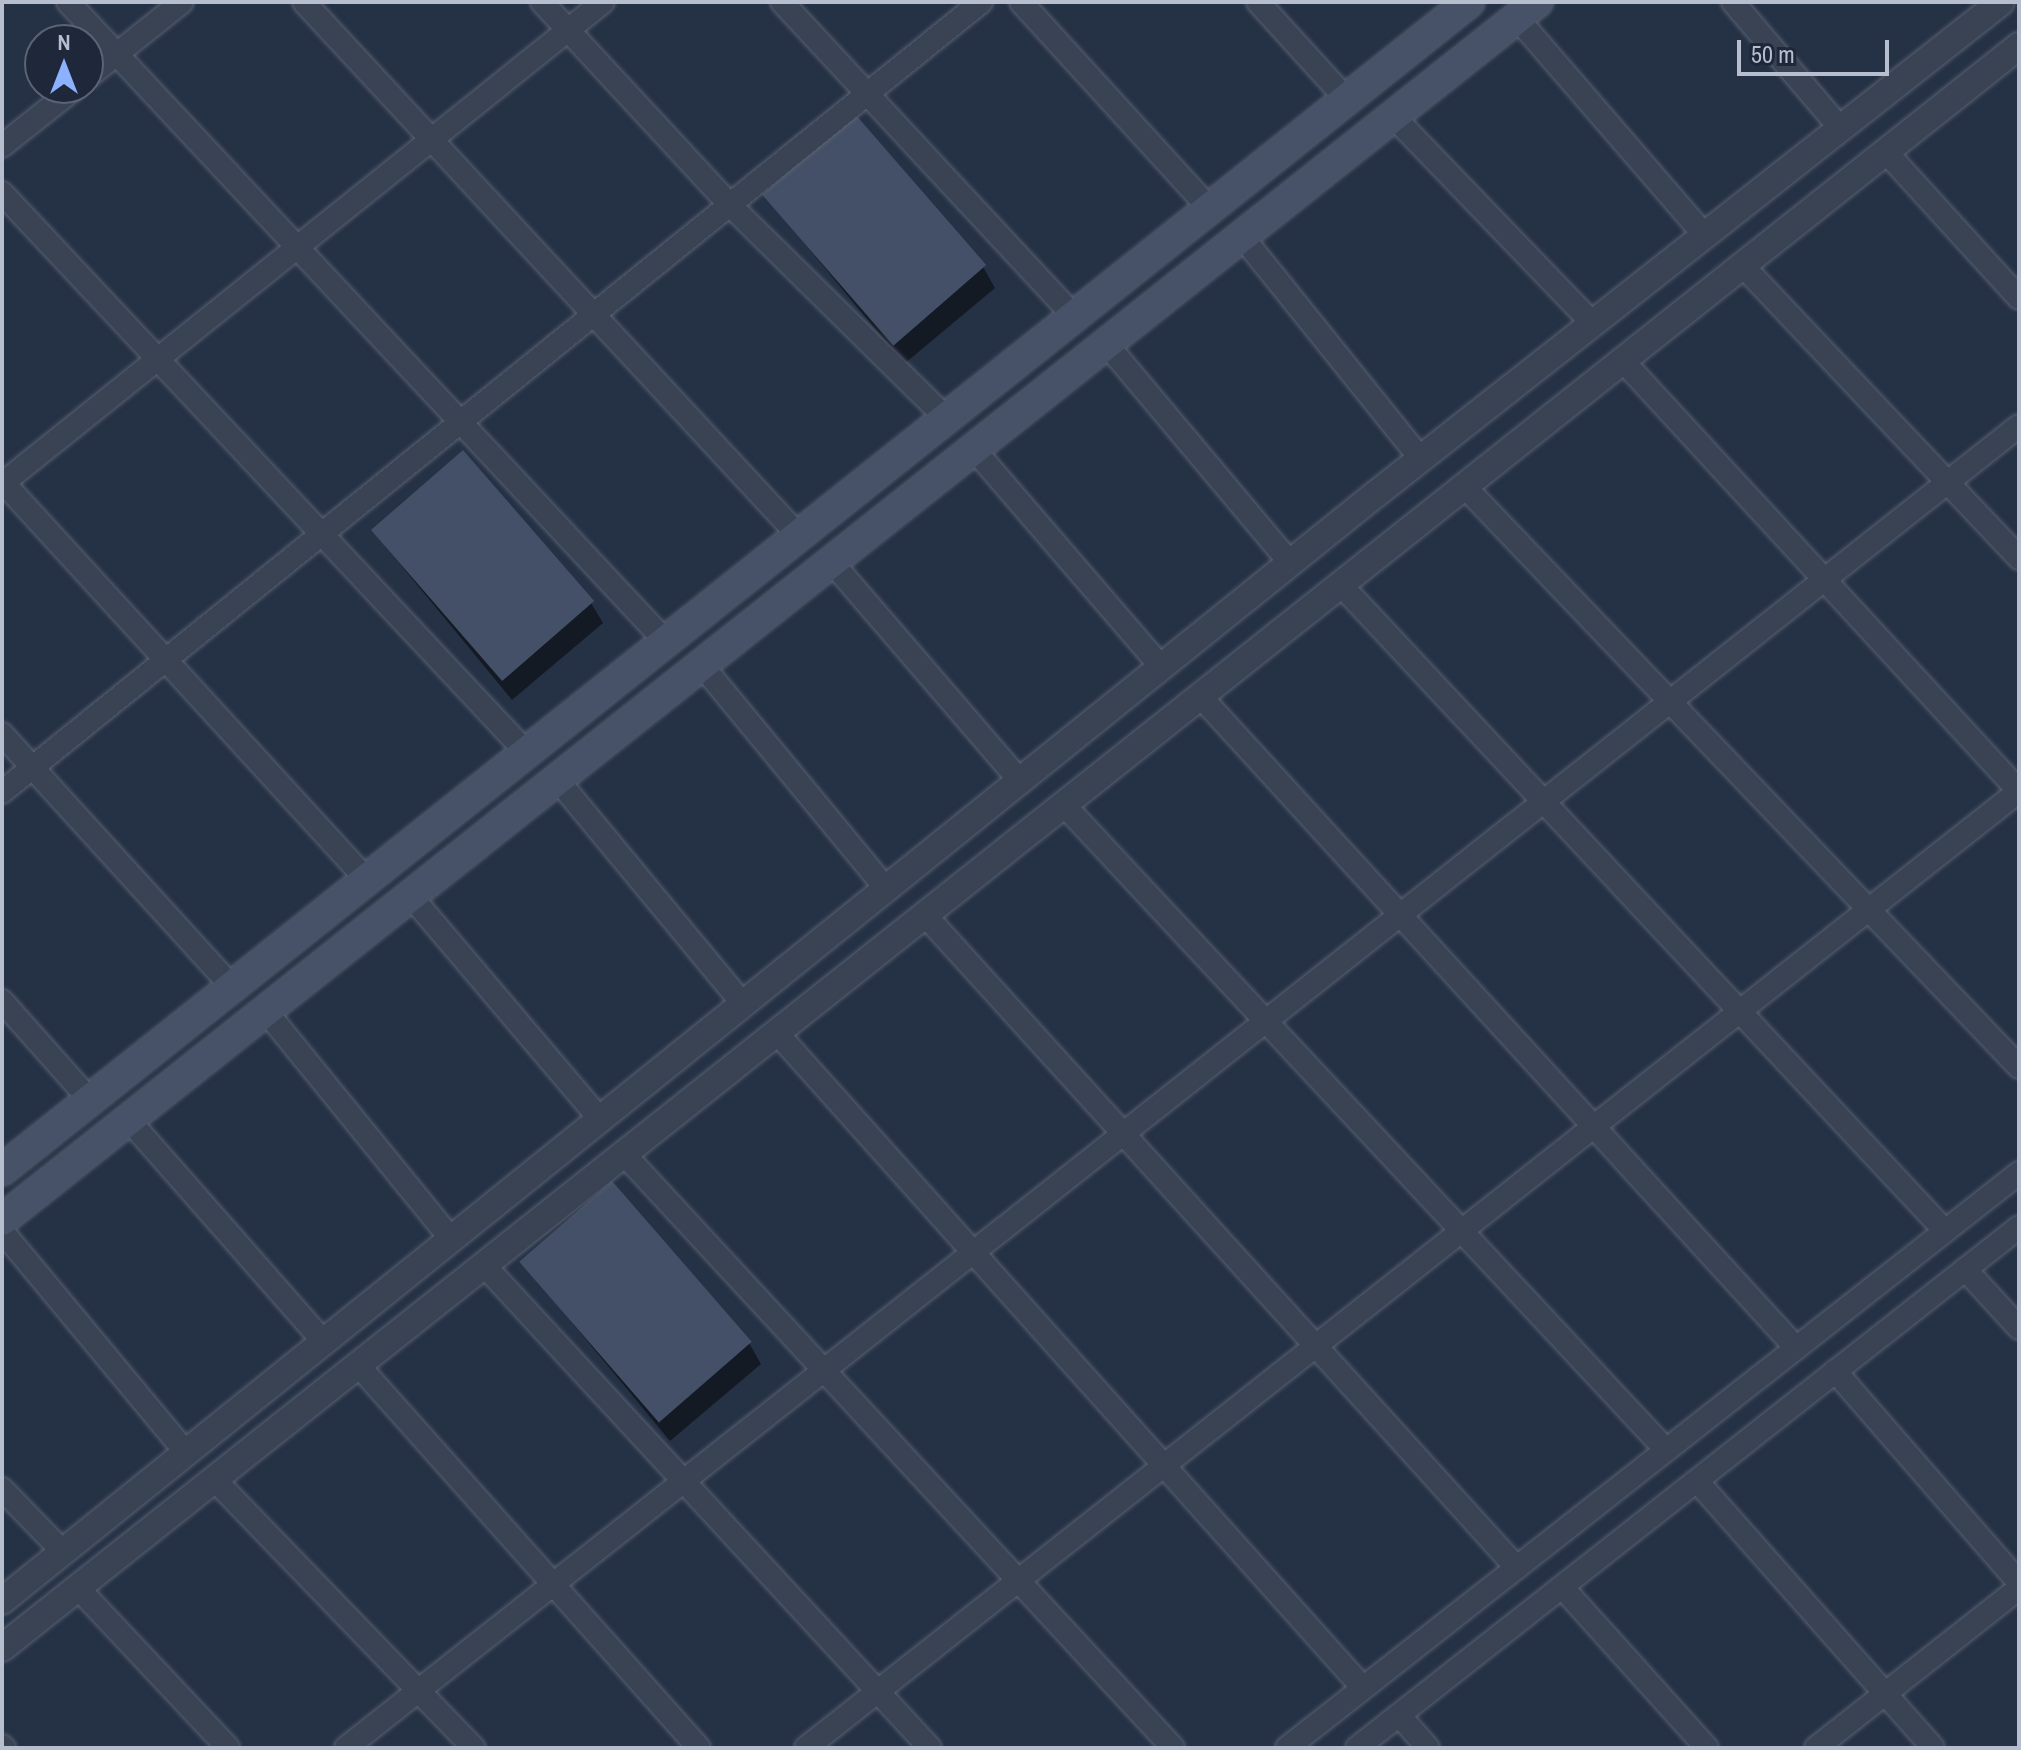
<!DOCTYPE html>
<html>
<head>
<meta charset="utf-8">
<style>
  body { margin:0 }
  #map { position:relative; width:2021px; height:1750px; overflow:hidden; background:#253145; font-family:"Archivo Narrow",sans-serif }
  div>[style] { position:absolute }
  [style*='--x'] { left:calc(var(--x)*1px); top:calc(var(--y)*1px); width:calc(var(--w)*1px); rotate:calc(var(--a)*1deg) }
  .shadow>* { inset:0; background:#0007 }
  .building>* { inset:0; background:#445067; transform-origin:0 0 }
  .roads { filter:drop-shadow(0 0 2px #586172) drop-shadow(0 0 2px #586172) }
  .minor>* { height:22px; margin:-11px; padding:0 11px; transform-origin:11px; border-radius:11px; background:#3a4354 }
  .tertiary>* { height:26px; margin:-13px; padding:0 13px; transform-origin:13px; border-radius:13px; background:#3a4354 }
  .secondary>* { height:30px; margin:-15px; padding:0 15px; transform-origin:15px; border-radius:15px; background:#475268 }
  span { translate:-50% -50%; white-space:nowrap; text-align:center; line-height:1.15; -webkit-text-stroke:7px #1e283a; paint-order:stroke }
  .frame { position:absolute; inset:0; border:4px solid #b7bfce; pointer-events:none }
  .north { position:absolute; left:24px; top:24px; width:80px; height:80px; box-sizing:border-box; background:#1e283a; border:2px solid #5b6475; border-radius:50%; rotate:0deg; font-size:22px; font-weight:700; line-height:32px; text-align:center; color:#b7bfce }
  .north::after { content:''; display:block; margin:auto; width:28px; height:36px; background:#8bb1ff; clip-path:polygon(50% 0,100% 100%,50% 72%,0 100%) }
  .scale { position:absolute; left:1737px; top:40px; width:152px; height:36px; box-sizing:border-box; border:4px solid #b7bfce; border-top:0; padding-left:10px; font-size:24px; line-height:28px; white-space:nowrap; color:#b7bfce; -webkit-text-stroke:6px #1e283a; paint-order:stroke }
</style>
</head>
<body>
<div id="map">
  <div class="shadow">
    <i style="clip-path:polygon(764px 194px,983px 267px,995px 288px,904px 364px)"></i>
    <i style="clip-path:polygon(372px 530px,591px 603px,603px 623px,512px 700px)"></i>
    <i style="clip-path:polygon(521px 1261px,749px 1343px,761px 1364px,670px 1441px)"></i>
  </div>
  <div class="building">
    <i style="left:855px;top:114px;width:200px;height:123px;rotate:49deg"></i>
    <i style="left:463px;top:450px;width:200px;height:122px;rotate:49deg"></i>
    <i style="left:612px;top:1181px;width:213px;height:123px;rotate:49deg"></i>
  </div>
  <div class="roads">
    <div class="minor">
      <i style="--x:68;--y:2;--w:876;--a:46.94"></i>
      <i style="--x:304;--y:2;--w:728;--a:47.17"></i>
      <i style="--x:542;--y:2;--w:277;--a:47.2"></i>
      <i style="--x:730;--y:205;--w:305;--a:44.6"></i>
      <i style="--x:782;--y:2;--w:430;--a:47.1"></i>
      <i style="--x:1021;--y:2;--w:282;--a:47.6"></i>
      <i style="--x:1258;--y:2;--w:134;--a:47.7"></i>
      <i style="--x:1733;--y:2;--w:167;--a:49.6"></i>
      <i style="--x:1517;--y:18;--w:288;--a:49.2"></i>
      <i style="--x:88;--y:77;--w:120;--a:-38.6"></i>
      <i style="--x:1392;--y:115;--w:290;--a:46.1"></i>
      <i style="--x:2;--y:146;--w:93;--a:-38.5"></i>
      <i style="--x:1886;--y:152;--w:197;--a:47.7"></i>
      <i style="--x:2;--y:193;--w:768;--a:46.85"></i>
      <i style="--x:1240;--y:234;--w:289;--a:51.2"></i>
      <i style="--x:1743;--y:266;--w:402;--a:46.6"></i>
      <i style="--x:1104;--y:341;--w:290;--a:50"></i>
      <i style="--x:972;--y:447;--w:290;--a:49.3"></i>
      <i style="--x:2;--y:481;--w:541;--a:47.55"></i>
      <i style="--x:2;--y:484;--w:770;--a:-38.73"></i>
      <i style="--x:1465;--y:487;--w:802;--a:46.31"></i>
      <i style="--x:830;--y:560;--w:291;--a:49.3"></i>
      <i style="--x:1341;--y:585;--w:884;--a:46.92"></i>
      <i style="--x:700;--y:663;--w:293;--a:50.5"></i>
      <i style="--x:1201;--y:697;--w:882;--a:47.57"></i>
      <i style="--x:2;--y:734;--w:342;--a:47.7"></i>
      <i style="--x:556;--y:778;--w:293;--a:50.4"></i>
      <i style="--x:2;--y:792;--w:1258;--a:-38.9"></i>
      <i style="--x:1064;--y:805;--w:882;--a:46.97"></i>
      <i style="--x:410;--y:895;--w:294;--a:49.7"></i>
      <i style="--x:925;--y:915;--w:881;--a:47.81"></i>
      <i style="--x:2;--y:1001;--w:132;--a:48.4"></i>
      <i style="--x:265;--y:1010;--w:295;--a:50.9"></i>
      <i style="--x:777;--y:1033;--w:879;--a:48.18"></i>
      <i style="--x:128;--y:1119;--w:297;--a:48.7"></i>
      <i style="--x:624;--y:1154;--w:809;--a:47.25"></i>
      <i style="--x:2;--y:1231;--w:288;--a:50.3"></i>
      <i style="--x:484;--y:1265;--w:657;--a:47.28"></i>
      <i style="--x:1965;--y:1269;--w:80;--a:47.5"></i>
      <i style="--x:358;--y:1365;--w:513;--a:48.32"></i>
      <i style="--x:1835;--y:1371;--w:281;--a:49"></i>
      <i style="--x:214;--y:1479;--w:374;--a:46"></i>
      <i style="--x:1697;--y:1481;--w:356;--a:48.5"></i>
      <i style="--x:2;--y:1489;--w:88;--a:45.9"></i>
      <i style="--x:1562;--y:1587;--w:217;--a:48"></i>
      <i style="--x:78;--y:1588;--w:219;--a:46.8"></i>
      <i style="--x:1399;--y:1715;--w:44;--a:48.7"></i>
      <i style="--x:2;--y:1746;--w:3;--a:45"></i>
      <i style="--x:346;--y:1748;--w:2132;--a:-38.32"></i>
      <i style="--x:806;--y:1748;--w:1545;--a:-38.27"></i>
      <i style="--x:2019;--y:791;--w:585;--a:-132.64"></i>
      <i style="--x:1287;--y:1748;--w:931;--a:-38.15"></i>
      <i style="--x:1357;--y:1748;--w:842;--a:-38.2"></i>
      <i style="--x:1816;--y:1748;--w:258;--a:-38.2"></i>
    </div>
    <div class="tertiary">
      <i style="--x:2;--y:1601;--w:1764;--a:-38.86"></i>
      <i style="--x:1376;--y:494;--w:795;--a:-38.21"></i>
      <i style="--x:2;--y:1648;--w:2576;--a:-38.46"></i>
    </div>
    <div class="secondary">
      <i style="--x:2;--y:1170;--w:1875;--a:-38.53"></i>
      <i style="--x:2;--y:1220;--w:1960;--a:-38.43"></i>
    </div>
  </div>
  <div class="frame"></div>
  <div class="north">N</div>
  <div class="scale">50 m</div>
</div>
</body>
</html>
